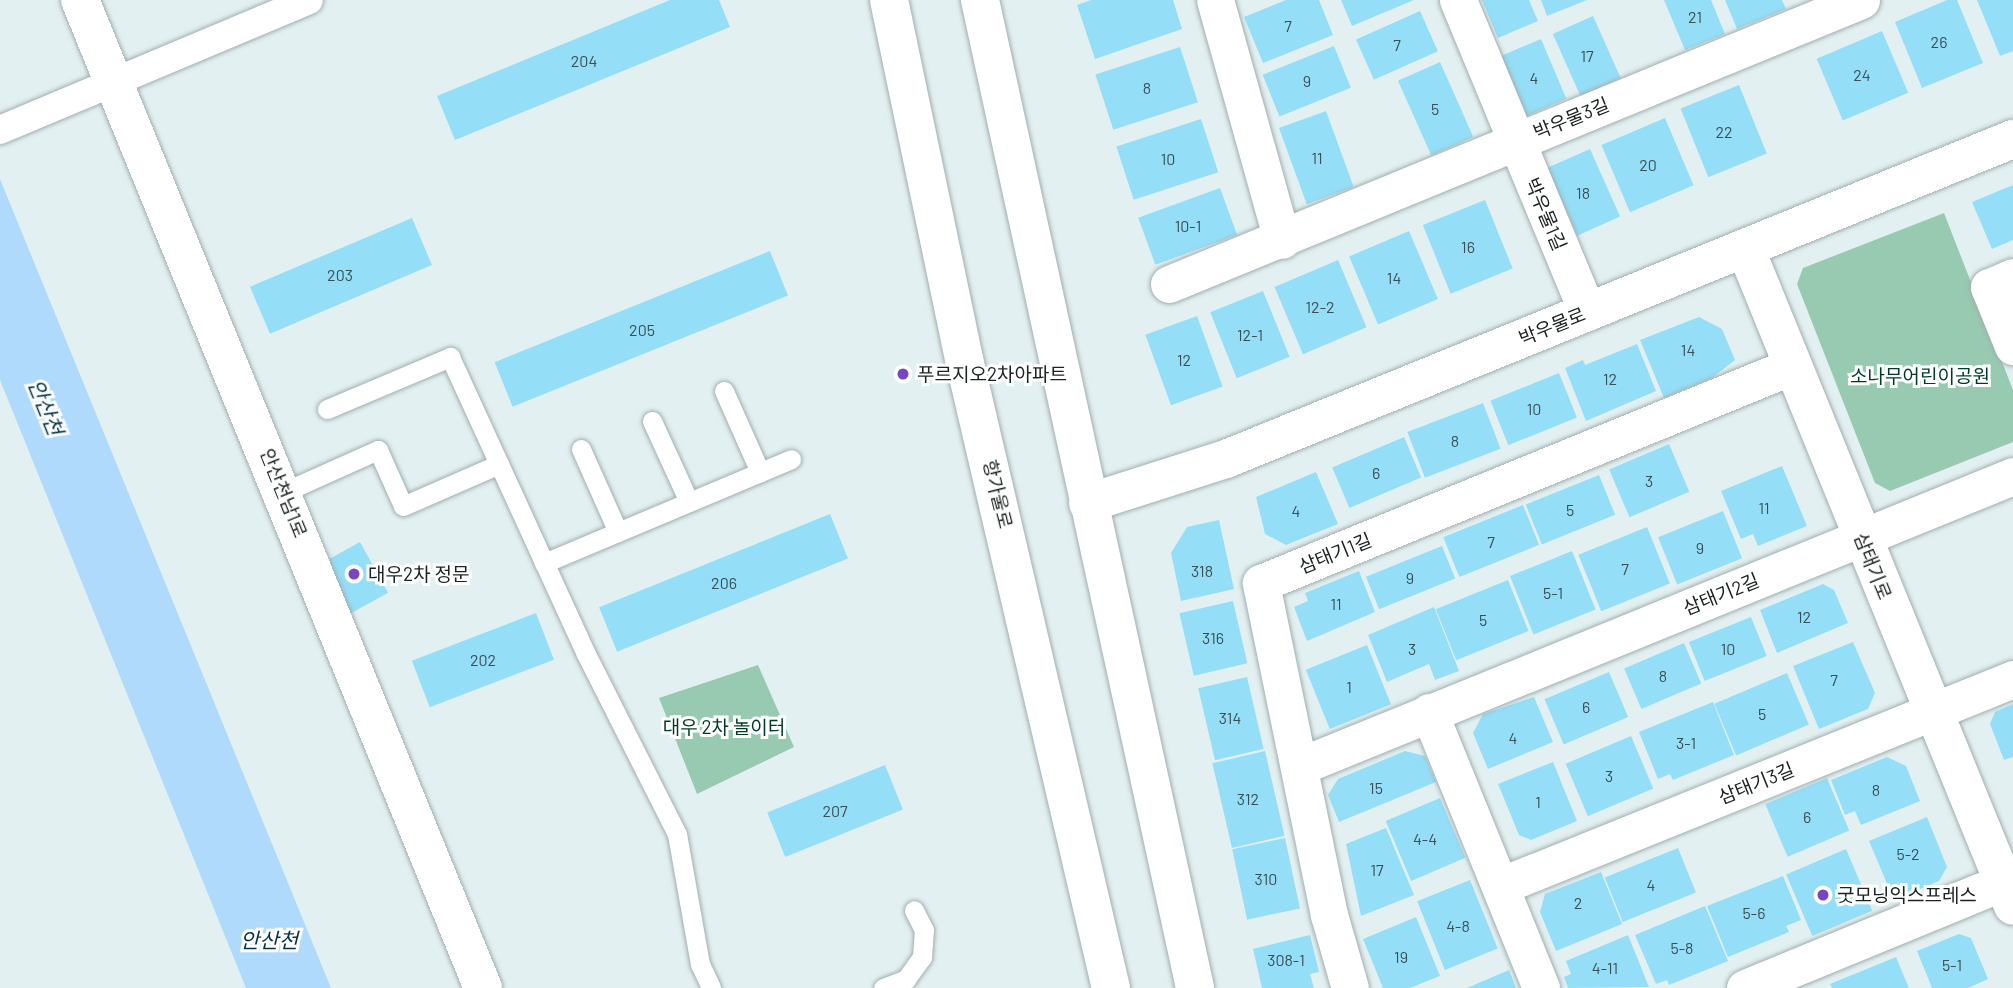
<!DOCTYPE html>
<html>
<head>
<meta charset="utf-8">
<style>
  body { margin:0 }
  #map { position:relative; width:2013px; height:988px; overflow:hidden; background:#e3f0f1; font-family:Barlow,"Noto Sans KR",sans-serif }
  div>[style] { position:absolute }
  [style*='--x'] { left:calc(var(--x)*1px); top:calc(var(--y)*1px); width:calc(var(--w)*1px); rotate:calc(var(--a)*1deg) }
  .green>* { inset:0; background:#98cab1 }
  .water>* { inset:0; background:#afdafb }
  .building>* { inset:0; background:#95def7; transform-origin:0 0 }
  .roads { filter:drop-shadow(0 0 2px #a1aeaf) drop-shadow(0 0 2px #a1aeaf) }
  .service>* { height:19px; margin:-9.5px; padding:0 9.5px; transform-origin:9.5px; border-radius:9.5px; background:#fff }
  .pedestrian>* { height:28px; margin:-14px; padding:0 14px; transform-origin:14px; border-radius:14px; background:#fff }
  .minor>* { height:37px; margin:-18.5px; padding:0 18.5px; transform-origin:18.5px; border-radius:18.5px; background:#fff }
  .tertiary>* { height:38px; margin:-19px; padding:0 19px; transform-origin:19px; border-radius:19px; background:#fff }
  .secondary>* { height:38px; margin:-19px; padding:0 19px; transform-origin:19px; border-radius:19px; background:#fff }
  .dots>* { width:19px; height:19px; translate:-50% -50%; box-sizing:border-box; border:4px solid #fff; border-radius:50% }
  span { translate:-50% -50%; white-space:nowrap; text-align:center; line-height:1.15; -webkit-text-stroke:6px #fff; paint-order:stroke }
  .number-label { font-size:16px; color:#3a5056 }
  .number-label span { -webkit-text-stroke-width:0 }
  .street-label { font-size:19px; color:#1c2121 }
  .poi-label { font-size:19px; color:#1c2121 }
  .left { translate:0 -50%; text-align:left }
  .park-label { font-size:19px; color:#013a26 }
  .water-label { font-size:21px; color:#05324d; font-style:italic }
</style>
</head>
<body>
<div id="map">
  <div class="green">
    <i style="clip-path:polygon(1944px 213px,2013px 390px,2013px 442px,1890px 491px,1875px 483px,1797px 284px,1803px 268px)"></i>
    <i style="clip-path:polygon(758px 665px,794px 747px,697px 794px,659px 698px)"></i>
  </div>
  <div class="water">
    <i style="clip-path:polygon(0 179px,331px 988px,246px 988px,0 380px)"></i>
  </div>
  <div class="building">
    <i style="clip-path:polygon(670px 0,719px 0,730px 27px,455px 140px,437px 96px)"></i>
    <i style="clip-path:polygon(1091px 0,1173px 0,1182px 29px,1095px 59px,1077px 5px)"></i>
    <i style="clip-path:polygon(1286px 0,1319px 0,1333px 35px,1263px 63px,1244px 17px)"></i>
    <i style="clip-path:polygon(1341px 0,1414px 0,1352px 26px)"></i>
    <i style="clip-path:polygon(1482px 0,1529px 0,1538px 21px,1498px 38px)"></i>
    <i style="clip-path:polygon(1541px 0,1587px 0,1547px 16px)"></i>
    <i style="clip-path:polygon(1664px 0,1711px 0,1725px 34px,1685px 50px)"></i>
    <i style="clip-path:polygon(1725px 0,1782px 0,1786px 9px,1737px 29px)"></i>
    <i style="clip-path:polygon(1947px 0,1957px 0,1983px 63px,1922px 88px,1895px 22px)"></i>
    <i style="clip-path:polygon(1977px 0,2013px 0,2013px 51px,2000px 56px)"></i>
    <i style="left:1420px;top:11px;width:44px;height:70px;rotate:66deg"></i>
    <i style="left:1593px;top:16px;width:68px;height:44px;rotate:66deg"></i>
    <i style="left:1882px;top:31px;width:67px;height:71px;rotate:67deg"></i>
    <i style="left:1541px;top:39px;width:65px;height:43px;rotate:67deg"></i>
    <i style="left:1334px;top:46px;width:45px;height:77px;rotate:68deg"></i>
    <i style="left:1180px;top:47px;width:58px;height:89px;rotate:72deg"></i>
    <i style="left:1440px;top:62px;width:82px;height:46px;rotate:66deg"></i>
    <i style="left:1739px;top:85px;width:74px;height:63px;rotate:68deg"></i>
    <i style="left:1326px;top:111px;width:81px;height:50px;rotate:70deg"></i>
    <i style="left:1665px;top:118px;width:73px;height:69px;rotate:67deg"></i>
    <i style="left:1201px;top:119px;width:56px;height:89px;rotate:72deg"></i>
    <i style="left:1590px;top:149px;width:74px;height:47px;rotate:66deg"></i>
    <i style="clip-path:polygon(2013px 185px,2013px 240px,1992px 249px,1972px 202px)"></i>
    <i style="left:1220px;top:188px;width:50px;height:87px;rotate:70deg"></i>
    <i style="left:1485px;top:200px;width:74px;height:67px;rotate:68deg"></i>
    <i style="left:412px;top:218px;width:51px;height:176px;rotate:67deg"></i>
    <i style="left:1409px;top:231px;width:74px;height:65px;rotate:67deg"></i>
    <i style="left:770px;top:251px;width:48px;height:297px;rotate:68deg"></i>
    <i style="left:1338px;top:260px;width:73px;height:69px;rotate:67deg"></i>
    <i style="left:1263px;top:291px;width:71px;height:57px;rotate:68deg"></i>
    <i style="left:1197px;top:316px;width:75px;height:55px;rotate:70deg"></i>
    <i style="clip-path:polygon(1699px 317px,1722px 329px,1735px 360px,1712px 378px,1664px 398px,1640px 340px)"></i>
    <i style="clip-path:polygon(1637px 344px,1656px 391px,1586px 421px,1565px 368px,1583px 360px,1585px 365px)"></i>
    <i style="left:1559px;top:373px;width:48px;height:74px;rotate:68deg"></i>
    <i style="left:1483px;top:403px;width:49px;height:81px;rotate:69deg"></i>
    <i style="left:1404px;top:437px;width:44px;height:78px;rotate:67deg"></i>
    <i style="left:1669px;top:444px;width:52px;height:65px;rotate:67deg"></i>
    <i style="clip-path:polygon(1782px 466px,1807px 526px,1758px 546px,1753px 534px,1741px 539px,1721px 491px)"></i>
    <i style="clip-path:polygon(1316px 472px,1338px 524px,1286px 545px,1265px 534px,1256px 497px)"></i>
    <i style="left:1599px;top:475px;width:43px;height:79px;rotate:68deg"></i>
    <i style="left:1523px;top:505px;width:43px;height:86px;rotate:68deg"></i>
    <i style="left:1723px;top:511px;width:51px;height:70px;rotate:68deg"></i>
    <i style="left:830px;top:514px;width:48px;height:249px;rotate:68deg"></i>
    <i style="clip-path:polygon(1219px 520px,1234px 589px,1181px 601px,1171px 553px,1187px 527px)"></i>
    <i style="left:1647px;top:527px;width:61px;height:74px;rotate:68deg"></i>
    <i style="left:360px;top:542px;width:58px;height:43px;rotate:61deg"></i>
    <i style="left:1442px;top:546px;width:35px;height:82px;rotate:68deg"></i>
    <i style="left:1572px;top:551px;width:63px;height:67px;rotate:68deg"></i>
    <i style="clip-path:polygon(1359px 571px,1375px 612px,1307px 641px,1294px 607px,1308px 601px,1305px 593px)"></i>
    <i style="left:1508px;top:580px;width:55px;height:78px;rotate:68deg"></i>
    <i style="clip-path:polygon(1823px 584px,1834px 590px,1848px 623px,1777px 653px,1760px 610px)"></i>
    <i style="left:1233px;top:601px;width:64px;height:55px;rotate:77deg"></i>
    <i style="clip-path:polygon(1434px 607px,1459px 671px,1435px 680px,1429px 664px,1387px 682px,1368px 635px)"></i>
    <i style="left:536px;top:613px;width:50px;height:133px;rotate:69deg"></i>
    <i style="left:1751px;top:617px;width:42px;height:67px;rotate:68deg"></i>
    <i style="clip-path:polygon(1853px 642px,1875px 693px,1868px 709px,1819px 729px,1793px 666px)"></i>
    <i style="left:1684px;top:643px;width:44px;height:65px;rotate:67deg"></i>
    <i style="left:1367px;top:645px;width:64px;height:66px;rotate:68deg"></i>
    <i style="left:1609px;top:672px;width:49px;height:70px;rotate:67deg"></i>
    <i style="left:1787px;top:673px;width:56px;height:79px;rotate:67deg"></i>
    <i style="left:1247px;top:677px;width:74px;height:50px;rotate:77deg"></i>
    <i style="clip-path:polygon(1534px 697px,1553px 742px,1488px 769px,1473px 733px,1483px 714px)"></i>
    <i style="clip-path:polygon(1713px 702px,1734px 755px,1673px 780px,1670px 774px,1658px 779px,1639px 732px)"></i>
    <i style="clip-path:polygon(2013px 704px,2013px 757px,2004px 760px,1990px 724px,1995px 712px)"></i>
    <i style="left:1631px;top:736px;width:57px;height:71px;rotate:67deg"></i>
    <i style="left:1265px;top:751px;width:87px;height:54px;rotate:77deg"></i>
    <i style="clip-path:polygon(1405px 751px,1425px 756px,1436px 782px,1339px 822px,1328px 795px,1338px 779px)"></i>
    <i style="clip-path:polygon(1887px 757px,1906px 766px,1920px 801px,1861px 825px,1855px 811px,1845px 815px,1831px 780px)"></i>
    <i style="clip-path:polygon(1553px 762px,1577px 821px,1531px 840px,1519px 835px,1498px 784px)"></i>
    <i style="left:885px;top:765px;width:48px;height:127px;rotate:68deg"></i>
    <i style="left:1827px;top:778px;width:57px;height:67px;rotate:67deg"></i>
    <i style="left:1440px;top:798px;width:65px;height:59px;rotate:67deg"></i>
    <i style="clip-path:polygon(1927px 817px,1947px 867px,1939px 881px,1894px 900px,1869px 841px)"></i>
    <i style="clip-path:polygon(1386px 828px,1414px 895px,1361px 916px,1346px 844px)"></i>
    <i style="left:1285px;top:838px;width:72px;height:54px;rotate:78deg"></i>
    <i style="left:1678px;top:848px;width:48px;height:79px;rotate:68deg"></i>
    <i style="left:1846px;top:849px;width:67px;height:65px;rotate:67deg"></i>
    <i style="clip-path:polygon(1601px 872px,1622px 924px,1556px 951px,1540px 912px,1545px 894px)"></i>
    <i style="clip-path:polygon(1783px 876px,1801px 920px,1786px 926px,1789px 932px,1728px 957px,1707px 906px)"></i>
    <i style="left:1470px;top:880px;width:74px;height:57px;rotate:68deg"></i>
    <i style="clip-path:polygon(1705px 906px,1728px 961px,1669px 985px,1667px 980px,1656px 984px,1635px 935px)"></i>
    <i style="clip-path:polygon(1416px 917px,1440px 976px,1410px 988px,1383px 988px,1363px 939px)"></i>
    <i style="clip-path:polygon(1959px 934px,1971px 938px,1988px 979px,1968px 988px,1932px 988px,1917px 951px)"></i>
    <i style="clip-path:polygon(1310px 935px,1319px 972px,1310px 974px,1314px 988px,1262px 988px,1253px 949px)"></i>
    <i style="clip-path:polygon(1628px 935px,1649px 987px,1568px 988px,1564px 977px,1571px 974px,1566px 961px)"></i>
    <i style="clip-path:polygon(1896px 957px,1909px 988px,1832px 988px,1830px 984px)"></i>
    <i style="clip-path:polygon(1509px 970px,1516px 988px,1467px 988px)"></i>
  </div>
  <div class="roads">
    <div class="service">
      <i style="--x:724;--y:391;--w:89;--a:66"></i>
      <i style="--x:327;--y:409;--w:134;--a:-22.9"></i>
      <i style="--x:450;--y:357;--w:327;--a:65.4"></i>
      <i style="--x:586;--y:654;--w:202;--a:63.2"></i>
      <i style="--x:677;--y:834;--w:132;--a:80"></i>
      <i style="--x:700;--y:964;--w:26;--a:65"></i>
      <i style="--x:652;--y:421;--w:89;--a:65.4"></i>
      <i style="--x:581;--y:449;--w:91;--a:66"></i>
      <i style="--x:284;--y:492;--w:103;--a:-24.1"></i>
      <i style="--x:378;--y:450;--w:61;--a:65.9"></i>
      <i style="--x:403;--y:506;--w:105;--a:-23.6"></i>
      <i style="--x:544;--y:563;--w:268;--a:-22.8"></i>
      <i style="--x:883;--y:988;--w:25;--a:-21"></i>
      <i style="--x:906;--y:979;--w:27;--a:-54"></i>
      <i style="--x:922;--y:957;--w:27;--a:-86"></i>
      <i style="--x:924;--y:930;--w:22;--a:-117"></i>
    </div>
    <div class="pedestrian">
      <i style="--x:0;--y:130;--w:335;--a:-22.8"></i>
    </div>
    <div class="minor">
      <i style="--x:1215;--y:0;--w:249;--a:74.4"></i>
      <i style="--x:1458;--y:0;--w:338;--a:67.5"></i>
      <i style="--x:2013;--y:277;--w:26;--a:157"></i>
      <i style="--x:1989;--y:287;--w:64;--a:67.9"></i>
      <i style="--x:1169;--y:284;--w:748;--a:-22.31"></i>
      <i style="--x:1429;--y:712;--w:298;--a:67.9"></i>
      <i style="--x:1300;--y:766;--w:770;--a:-22.13"></i>
      <i style="--x:1500;--y:886;--w:553;--a:-21.97"></i>
      <i style="--x:1350;--y:988;--w:76;--a:-106"></i>
      <i style="--x:1329;--y:915;--w:339;--a:-101.6"></i>
      <i style="--x:1261;--y:583;--w:574;--a:-22.23"></i>
      <i style="--x:1745;--y:988;--w:290;--a:-22.3"></i>
    </div>
    <div class="tertiary">
      <i style="--x:80;--y:0;--w:1067;--a:67.81"></i>
      <i style="--x:1746;--y:250;--w:708;--a:67.85"></i>
      <i style="--x:1088;--y:503;--w:145;--a:-17.7"></i>
      <i style="--x:1226;--y:459;--w:850;--a:-22.13"></i>
    </div>
    <div class="secondary">
      <i style="--x:889;--y:0;--w:367;--a:78.2"></i>
      <i style="--x:964;--y:359;--w:646;--a:76.85"></i>
      <i style="--x:980;--y:0;--w:1011;--a:77.72"></i>
    </div>
  </div>
  <div class="dots">
    <i style="left:903px;top:374px;background:#7946bd"></i>
    <i style="left:354px;top:574px;background:#7946bd"></i>
    <i style="left:1823px;top:895px;background:#7946bd"></i>
  </div>
  <div class="number-label">
    <span style="left:1695px;top:17px">21</span>
    <span style="left:1288px;top:26px">7</span>
    <span style="left:1939px;top:42px">26</span>
    <span style="left:1397px;top:45px">7</span>
    <span style="left:1587px;top:56px">17</span>
    <span style="left:584px;top:61px">204</span>
    <span style="left:1862px;top:75px">24</span>
    <span style="left:1534px;top:78px">4</span>
    <span style="left:1307px;top:81px">9</span>
    <span style="left:1147px;top:88px">8</span>
    <span style="left:1435px;top:109px">5</span>
    <span style="left:1724px;top:132px">22</span>
    <span style="left:1317px;top:158px">11</span>
    <span style="left:1168px;top:159px">10</span>
    <span style="left:1648px;top:165px">20</span>
    <span style="left:1583px;top:193px">18</span>
    <span style="left:1188px;top:226px">10-1</span>
    <span style="left:1468px;top:247px">16</span>
    <span style="left:340px;top:275px">203</span>
    <span style="left:1394px;top:278px">14</span>
    <span style="left:1320px;top:307px">12-2</span>
    <span style="left:642px;top:330px">205</span>
    <span style="left:1250px;top:335px">12-1</span>
    <span style="left:1688px;top:350px">14</span>
    <span style="left:1184px;top:360px">12</span>
    <span style="left:1610px;top:379px">12</span>
    <span style="left:1534px;top:409px">10</span>
    <span style="left:1455px;top:441px">8</span>
    <span style="left:1376px;top:473px">6</span>
    <span style="left:1649px;top:481px">3</span>
    <span style="left:1764px;top:508px">11</span>
    <span style="left:1570px;top:510px">5</span>
    <span style="left:1296px;top:511px">4</span>
    <span style="left:1491px;top:542px">7</span>
    <span style="left:1700px;top:548px">9</span>
    <span style="left:1625px;top:569px">7</span>
    <span style="left:1202px;top:571px">318</span>
    <span style="left:1410px;top:578px">9</span>
    <span style="left:724px;top:583px">206</span>
    <span style="left:1553px;top:593px">5-1</span>
    <span style="left:1336px;top:604px">11</span>
    <span style="left:1804px;top:617px">12</span>
    <span style="left:1483px;top:620px">5</span>
    <span style="left:1213px;top:638px">316</span>
    <span style="left:1412px;top:649px">3</span>
    <span style="left:1728px;top:649px">10</span>
    <span style="left:483px;top:660px">202</span>
    <span style="left:1663px;top:676px">8</span>
    <span style="left:1834px;top:680px">7</span>
    <span style="left:1349px;top:687px">1</span>
    <span style="left:1586px;top:707px">6</span>
    <span style="left:1762px;top:714px">5</span>
    <span style="left:1230px;top:718px">314</span>
    <span style="left:1513px;top:738px">4</span>
    <span style="left:1686px;top:743px">3-1</span>
    <span style="left:1609px;top:776px">3</span>
    <span style="left:1376px;top:788px">15</span>
    <span style="left:1876px;top:790px">8</span>
    <span style="left:1248px;top:799px">312</span>
    <span style="left:1538px;top:802px">1</span>
    <span style="left:835px;top:811px">207</span>
    <span style="left:1807px;top:817px">6</span>
    <span style="left:1425px;top:839px">4-4</span>
    <span style="left:1908px;top:854px">5-2</span>
    <span style="left:1377px;top:870px">17</span>
    <span style="left:1266px;top:879px">310</span>
    <span style="left:1651px;top:885px">4</span>
    <span style="left:1578px;top:903px">2</span>
    <span style="left:1754px;top:913px">5-6</span>
    <span style="left:1458px;top:926px">4-8</span>
    <span style="left:1682px;top:948px">5-8</span>
    <span style="left:1401px;top:957px">19</span>
    <span style="left:1286px;top:960px">308-1</span>
    <span style="left:1952px;top:965px">5-1</span>
    <span style="left:1605px;top:968px">4-11</span>
  </div>
  <div class="street-label">
    <span style="left:1571px;top:118px;rotate:-22deg">박우물3길</span>
    <span style="left:1546px;top:214px;rotate:67deg">박우물1길</span>
    <span style="left:1552px;top:326px;rotate:-22deg">박우물로</span>
    <span style="left:284px;top:493px;rotate:68deg">안산천남1로</span>
    <span style="left:998px;top:494px;rotate:76deg">항가울로</span>
    <span style="left:1335px;top:553px;rotate:-22deg">삼태기1길</span>
    <span style="left:1873px;top:566px;rotate:68deg">삼태기로</span>
    <span style="left:1721px;top:594px;rotate:-22deg">삼태기2길</span>
    <span style="left:1756px;top:783px;rotate:-22deg">삼태기3길</span>
  </div>
  <div class="poi-label">
    <span class="left" style="left:917px;top:374px">푸르지오2차아파트</span>
    <span class="left" style="left:368px;top:574px">대우2차 정문</span>
    <span class="left" style="left:1837px;top:895px">굿모닝익스프레스</span>
  </div>
  <div class="park-label">
    <span style="left:1920px;top:376px">소나무어린이공원</span>
    <span style="left:724px;top:727px">대우 2차 놀이터</span>
  </div>
  <div class="water-label">
    <span style="left:46px;top:407px;rotate:68deg">안산천</span>
    <span style="left:269px;top:940px">안산천</span>
  </div>
</div>
</body>
</html>
